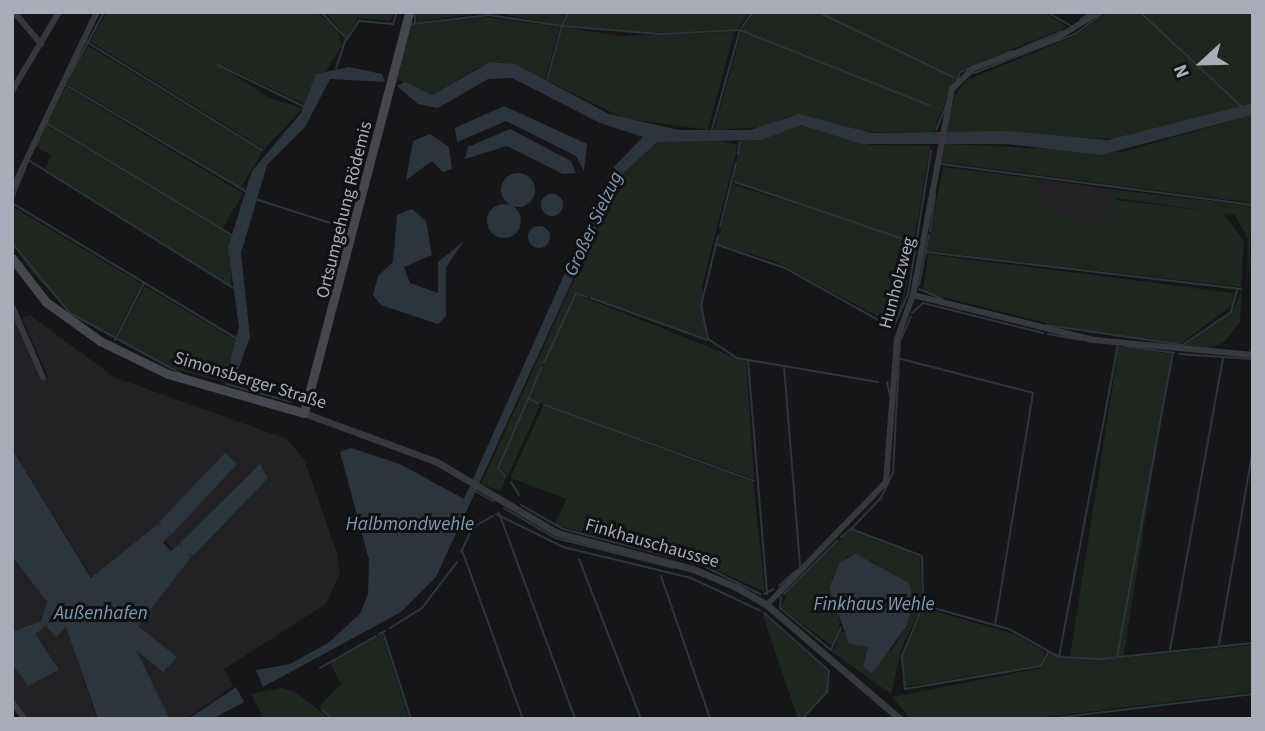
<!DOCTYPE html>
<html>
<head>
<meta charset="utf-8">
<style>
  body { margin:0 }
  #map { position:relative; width:1265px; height:731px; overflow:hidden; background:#161618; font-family:"Source Sans 3",sans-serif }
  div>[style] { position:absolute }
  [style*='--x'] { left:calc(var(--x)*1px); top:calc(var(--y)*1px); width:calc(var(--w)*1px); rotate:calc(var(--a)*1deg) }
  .built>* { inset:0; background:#222225 }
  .green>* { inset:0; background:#1e261f; transform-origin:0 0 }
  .water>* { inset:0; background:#2c353c }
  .round { border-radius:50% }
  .stream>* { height:2px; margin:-1px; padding:0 1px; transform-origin:1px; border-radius:1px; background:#2c353c }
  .minor>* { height:6px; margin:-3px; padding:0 3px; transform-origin:3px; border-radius:3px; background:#37383d }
  .tertiary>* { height:7px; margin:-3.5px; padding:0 3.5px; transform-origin:3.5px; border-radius:3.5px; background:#37383d }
  .secondary>* { height:9px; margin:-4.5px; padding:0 4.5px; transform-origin:4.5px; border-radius:4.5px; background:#45474d }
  span { translate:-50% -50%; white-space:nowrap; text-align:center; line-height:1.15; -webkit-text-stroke:6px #111113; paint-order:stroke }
  .street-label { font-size:18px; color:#a8adb8 }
  .water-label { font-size:19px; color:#7f9bb3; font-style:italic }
  .frame { position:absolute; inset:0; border:14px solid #a8adb8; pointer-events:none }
  .north { position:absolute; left:1167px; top:28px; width:70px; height:70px; -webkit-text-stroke:5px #111113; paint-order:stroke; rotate:248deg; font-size:19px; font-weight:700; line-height:28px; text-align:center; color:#a8adb8 }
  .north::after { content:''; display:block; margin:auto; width:24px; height:32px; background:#a8adb8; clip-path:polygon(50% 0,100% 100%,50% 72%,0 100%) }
</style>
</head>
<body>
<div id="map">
  <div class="built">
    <i style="clip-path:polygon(1040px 179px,1117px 190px,1116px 200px,1103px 223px,1056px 216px,1042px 206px)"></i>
    <i style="clip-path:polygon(12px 312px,40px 380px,48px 377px,22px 318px,30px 315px,114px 377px,287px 439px,304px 459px,337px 553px,340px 572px,326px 604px,224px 669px,233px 686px,186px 719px,170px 719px,136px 650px,168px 652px,138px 626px,172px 551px,158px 524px,92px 578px,12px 449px)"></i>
    <i style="clip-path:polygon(12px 556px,47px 602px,41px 621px,31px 628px,66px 626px,97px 719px,29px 719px,12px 698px)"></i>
  </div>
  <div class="green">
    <i style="clip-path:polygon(107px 12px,316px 12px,336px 27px,342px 45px,305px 104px,217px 63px,271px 99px,303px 108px,264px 149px,90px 41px)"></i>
    <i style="clip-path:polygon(326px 12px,395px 12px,390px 21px,358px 18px,347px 38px)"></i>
    <i style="clip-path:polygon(415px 12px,488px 12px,417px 22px)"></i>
    <i style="clip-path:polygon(491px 12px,567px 12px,561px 25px)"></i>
    <i style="clip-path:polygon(570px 12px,750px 12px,738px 29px,655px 33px,564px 25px)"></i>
    <i style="clip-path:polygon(754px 12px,1045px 12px,1067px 27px,959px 71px,933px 132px,862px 132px,792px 115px,765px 127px,714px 130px,742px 30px)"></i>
    <i style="clip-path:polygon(1109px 12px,1253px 12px,1253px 103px,1118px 139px,945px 132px,955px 95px,967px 80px,1074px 36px)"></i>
    <i style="clip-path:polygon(487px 17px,560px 27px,545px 80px,502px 62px,477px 68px,432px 95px,394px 78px,407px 25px)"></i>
    <i style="clip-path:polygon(563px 27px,620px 36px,734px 32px,708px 130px,623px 118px,548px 81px)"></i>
    <i style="left:88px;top:46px;width:204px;height:43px;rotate:31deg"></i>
    <i style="left:66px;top:87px;width:207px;height:41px;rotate:31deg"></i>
    <i style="clip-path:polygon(1253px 115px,1253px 203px,940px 162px,943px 144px,1121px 152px)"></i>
    <i style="clip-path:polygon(45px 124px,231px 236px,231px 286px,45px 169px,51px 155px,36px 147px)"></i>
    <i style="clip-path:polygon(801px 125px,870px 145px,930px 146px,904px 301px,894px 325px,774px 261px,717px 244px,732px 184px,904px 239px,733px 181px,741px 141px)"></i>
    <i style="clip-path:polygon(713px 139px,738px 145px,702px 287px,706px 339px,575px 292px,497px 468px,506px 478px,500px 491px,481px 484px,625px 168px,658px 142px)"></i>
    <i style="clip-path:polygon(943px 167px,1040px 179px,1042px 206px,1057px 216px,1103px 223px,1116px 200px,1223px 213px,1244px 241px,1241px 287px,927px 251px)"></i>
    <i style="clip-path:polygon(1117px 190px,1253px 206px,1247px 286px,1248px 239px,1235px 215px,1116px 198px)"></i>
    <i style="clip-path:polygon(12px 206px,142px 284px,114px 338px,75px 317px,30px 270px,12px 241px)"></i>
    <i style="clip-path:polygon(928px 254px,1233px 293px,1232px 305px,1181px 344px,1057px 326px,923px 292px)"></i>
    <i style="clip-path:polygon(145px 286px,237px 341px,228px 367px,235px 385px,171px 368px,116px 340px)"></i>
    <i style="clip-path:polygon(1242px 290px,1240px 322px,1225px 341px,1209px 349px,1183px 347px,1233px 311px)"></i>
    <i style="clip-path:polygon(576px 294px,746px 362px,754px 479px,529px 399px)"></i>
    <i style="left:1119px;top:346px;width:53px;height:315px;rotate:9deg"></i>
    <i style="clip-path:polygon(528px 400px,540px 405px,508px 476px,499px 467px)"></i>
    <i style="clip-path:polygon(543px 406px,753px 482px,765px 592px,700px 563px,554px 525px,567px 499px,510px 478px)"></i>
    <i style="clip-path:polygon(850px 530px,920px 557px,922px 606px,901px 650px,891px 694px,831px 651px,835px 649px,840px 630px,868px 646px,867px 659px,892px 650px,906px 627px,914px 603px,874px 562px,847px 556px,832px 578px,840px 625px,833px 647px,781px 608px,788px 592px)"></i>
    <i style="clip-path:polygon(924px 608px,1014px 634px,1045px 652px,1041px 665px,905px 687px,903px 655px)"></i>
    <i style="clip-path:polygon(762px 613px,828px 671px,827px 691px,806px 717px,798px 719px)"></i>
    <i style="clip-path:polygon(382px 634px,409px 719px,334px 719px,319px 707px,341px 684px,330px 663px)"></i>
    <i style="clip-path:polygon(1253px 645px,1253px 692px,1028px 719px,911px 719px,892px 697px,1041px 668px,1049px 653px,1092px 661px)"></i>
    <i style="clip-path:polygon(281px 688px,295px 692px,331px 719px,263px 717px,251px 694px)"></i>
  </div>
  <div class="water">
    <i style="clip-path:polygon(490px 62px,515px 64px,609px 114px,679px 130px,750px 130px,799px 114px,871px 133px,1007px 131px,1108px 140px,1253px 103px,1253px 115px,1101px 155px,1007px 144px,862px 144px,801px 125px,761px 140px,657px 142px,621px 175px,436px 577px,401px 612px,263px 687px,256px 670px,290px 664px,328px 643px,360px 614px,368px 594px,369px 560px,340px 452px,351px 448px,400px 464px,464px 499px,611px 170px,643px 137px,600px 123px,512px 78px,488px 79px,438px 108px,418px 104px,397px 86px,405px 82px,432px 95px)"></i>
    <i style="clip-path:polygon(349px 67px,382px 74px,385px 82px,330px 79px,305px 127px,267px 165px,241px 253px,250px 337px,234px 381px,227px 374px,239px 327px,228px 247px,252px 171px,301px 113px,316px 74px)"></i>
    <i style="clip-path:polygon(504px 106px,587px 144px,584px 171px,576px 156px,506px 121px,457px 142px,455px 128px)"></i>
    <i style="clip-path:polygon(510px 129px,571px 161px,576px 173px,563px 174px,507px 146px,465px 159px,468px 147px)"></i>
    <i style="clip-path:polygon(430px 134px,449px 147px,452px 169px,443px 172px,432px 161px,406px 180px,413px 141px)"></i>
    <i class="round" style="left:501px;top:173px;width:34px;height:34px"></i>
    <i class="round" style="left:541px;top:194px;width:22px;height:22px"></i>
    <i class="round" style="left:487px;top:204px;width:34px;height:34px"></i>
    <i style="clip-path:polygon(412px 209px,426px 221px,432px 255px,404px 267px,410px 283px,438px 293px,438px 262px,464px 241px,446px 267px,446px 316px,438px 324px,381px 305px,373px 295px,378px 276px,393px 262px,397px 215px)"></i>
    <i class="round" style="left:528px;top:226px;width:22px;height:22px"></i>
    <i style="clip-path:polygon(12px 449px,91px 578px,158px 524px,170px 535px,163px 543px,171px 551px,179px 544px,191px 557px,138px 626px,177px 657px,163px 672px,136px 650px,170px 719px,98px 719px,66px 627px,56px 637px,46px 626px,35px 634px,59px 670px,28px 686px,12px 664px,12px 632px,41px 621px,47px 602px,12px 556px)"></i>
    <i style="clip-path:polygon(225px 453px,237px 464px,172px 534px,163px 530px,159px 522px)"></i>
    <i style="clip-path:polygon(260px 464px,268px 478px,193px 556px,184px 551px,180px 543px)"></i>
    <i style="clip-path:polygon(856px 554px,909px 583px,914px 603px,906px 627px,872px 673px,863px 667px,868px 647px,849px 644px,829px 588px,840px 562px)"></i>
    <i style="clip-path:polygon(236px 687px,244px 702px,212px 719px,188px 719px)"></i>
  </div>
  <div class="stream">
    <i style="--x:321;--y:12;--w:36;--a:46"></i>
    <i style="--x:346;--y:38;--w:32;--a:108"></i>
    <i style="--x:569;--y:12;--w:16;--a:117"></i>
    <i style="--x:562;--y:26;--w:98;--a:4.7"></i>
    <i style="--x:660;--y:34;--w:80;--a:-2.9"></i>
    <i style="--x:740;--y:30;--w:206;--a:21.7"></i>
    <i style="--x:818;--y:12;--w:150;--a:25.7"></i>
    <i style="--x:1047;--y:12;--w:28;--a:30"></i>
    <i style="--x:1140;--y:12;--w:139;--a:43"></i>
    <i style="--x:1080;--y:20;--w:14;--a:-36"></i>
    <i style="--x:415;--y:23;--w:11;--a:-90"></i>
    <i style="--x:412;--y:24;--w:78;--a:-6.7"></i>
    <i style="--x:489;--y:15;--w:74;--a:8.6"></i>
    <i style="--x:562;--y:26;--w:56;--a:105.5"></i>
    <i style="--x:346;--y:41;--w:24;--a:-57"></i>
    <i style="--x:359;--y:21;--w:34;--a:5"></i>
    <i style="--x:393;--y:24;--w:13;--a:-72"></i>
    <i style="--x:87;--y:42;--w:206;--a:31.7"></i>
    <i style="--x:1024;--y:47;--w:41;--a:-22.8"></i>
    <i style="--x:218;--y:65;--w:97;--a:25.8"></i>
    <i style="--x:974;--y:73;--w:108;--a:-21.1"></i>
    <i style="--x:1075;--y:34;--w:37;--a:-36"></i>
    <i style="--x:70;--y:76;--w:72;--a:-62"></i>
    <i style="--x:66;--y:85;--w:208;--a:30.6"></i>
    <i style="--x:46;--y:123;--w:218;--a:31.1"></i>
    <i style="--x:712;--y:129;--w:103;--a:-74.2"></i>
    <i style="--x:740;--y:30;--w:22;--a:-54"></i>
    <i style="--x:936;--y:130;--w:63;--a:-67.5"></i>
    <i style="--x:960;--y:72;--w:56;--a:-22"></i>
    <i style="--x:738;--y:154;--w:12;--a:-81"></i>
    <i style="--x:30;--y:161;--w:239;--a:32"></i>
    <i style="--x:941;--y:164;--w:315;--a:7.5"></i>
    <i style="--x:735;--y:182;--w:177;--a:18.7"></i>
    <i style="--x:255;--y:199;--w:99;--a:17.7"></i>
    <i style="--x:12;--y:201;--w:37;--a:-68"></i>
    <i style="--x:12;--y:203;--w:265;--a:31.1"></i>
    <i style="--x:720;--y:227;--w:66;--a:-76"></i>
    <i style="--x:930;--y:231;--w:37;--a:-82"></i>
    <i style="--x:718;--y:236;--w:72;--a:103.7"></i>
    <i style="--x:701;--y:306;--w:34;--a:78"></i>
    <i style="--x:708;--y:339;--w:35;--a:33"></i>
    <i style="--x:737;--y:358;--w:143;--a:9.7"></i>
    <i style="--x:12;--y:243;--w:91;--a:50.4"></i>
    <i style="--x:70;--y:313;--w:128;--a:28.6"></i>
    <i style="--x:715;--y:244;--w:74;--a:18.9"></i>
    <i style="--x:785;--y:268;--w:124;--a:29.1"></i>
    <i style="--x:893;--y:328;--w:37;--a:-66"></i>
    <i style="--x:908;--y:294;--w:145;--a:-80.9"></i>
    <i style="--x:926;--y:252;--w:317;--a:6.7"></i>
    <i style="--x:1253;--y:269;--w:50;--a:90"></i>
    <i style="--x:919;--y:285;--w:51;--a:-78.7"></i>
    <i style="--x:919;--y:289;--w:25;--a:23"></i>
    <i style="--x:578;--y:294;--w:9;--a:18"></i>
    <i style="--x:591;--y:298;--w:123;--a:19.9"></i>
    <i style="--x:912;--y:313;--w:15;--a:-42"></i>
    <i style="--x:923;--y:303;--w:124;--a:14"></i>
    <i style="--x:1046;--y:325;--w:138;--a:8.3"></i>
    <i style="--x:1183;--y:345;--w:58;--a:-34.5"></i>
    <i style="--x:1231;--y:312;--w:23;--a:-75"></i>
    <i style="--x:1048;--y:334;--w:34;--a:10"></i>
    <i style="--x:115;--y:340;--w:64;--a:-63"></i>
    <i style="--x:1124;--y:346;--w:51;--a:7.8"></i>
    <i style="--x:1179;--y:354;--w:74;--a:3.9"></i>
    <i style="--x:901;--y:359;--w:136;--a:14.4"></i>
    <i style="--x:1033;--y:393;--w:235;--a:99.3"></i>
    <i style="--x:748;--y:361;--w:234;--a:85.3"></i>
    <i style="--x:544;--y:363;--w:77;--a:-65.4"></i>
    <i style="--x:784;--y:366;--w:201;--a:85.4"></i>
    <i style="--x:887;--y:382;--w:14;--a:78"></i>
    <i style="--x:226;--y:384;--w:68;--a:15.3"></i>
    <i style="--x:529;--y:399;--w:10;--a:24"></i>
    <i style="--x:544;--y:405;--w:223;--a:19.9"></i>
    <i style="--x:498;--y:468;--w:110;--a:-66.5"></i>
    <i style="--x:498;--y:468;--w:11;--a:49"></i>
    <i style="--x:511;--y:482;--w:15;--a:58"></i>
    <i style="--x:475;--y:491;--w:21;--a:29"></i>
    <i style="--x:521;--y:505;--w:48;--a:29.7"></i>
    <i style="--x:563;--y:529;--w:144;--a:14.5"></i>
    <i style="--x:702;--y:565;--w:65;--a:26.6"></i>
    <i style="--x:504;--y:508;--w:59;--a:30.5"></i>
    <i style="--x:555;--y:538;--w:123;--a:14.1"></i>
    <i style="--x:499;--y:513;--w:220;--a:69.7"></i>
    <i style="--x:496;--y:514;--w:75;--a:26.2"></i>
    <i style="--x:563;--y:547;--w:132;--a:13.6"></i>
    <i style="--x:691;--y:578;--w:77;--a:25.2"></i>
    <i style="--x:852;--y:528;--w:42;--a:-46"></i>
    <i style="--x:881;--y:498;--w:29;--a:-65"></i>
    <i style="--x:893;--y:472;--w:131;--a:-86.9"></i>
    <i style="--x:900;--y:341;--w:27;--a:-66"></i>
    <i style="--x:841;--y:537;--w:13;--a:-39"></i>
    <i style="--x:851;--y:529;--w:76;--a:20.8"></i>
    <i style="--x:922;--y:556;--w:49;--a:88.8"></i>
    <i style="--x:923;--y:605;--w:89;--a:15.6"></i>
    <i style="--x:1009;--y:629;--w:57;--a:29.2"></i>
    <i style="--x:1059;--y:657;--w:41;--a:2.8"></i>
    <i style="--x:1100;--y:659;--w:154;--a:-6"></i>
    <i style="--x:462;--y:550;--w:180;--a:70.2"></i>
    <i style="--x:461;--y:552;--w:26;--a:-65"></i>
    <i style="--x:472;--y:528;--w:24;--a:-30"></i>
    <i style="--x:579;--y:559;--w:172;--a:68.8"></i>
    <i style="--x:661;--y:576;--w:150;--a:71"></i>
    <i style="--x:779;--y:586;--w:24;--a:-42"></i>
    <i style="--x:764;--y:594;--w:11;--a:-27"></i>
    <i style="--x:784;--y:594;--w:76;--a:-45"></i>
    <i style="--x:781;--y:597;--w:11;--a:95"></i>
    <i style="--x:780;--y:608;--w:66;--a:39.5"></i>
    <i style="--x:831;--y:650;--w:24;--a:-66"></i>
    <i style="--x:923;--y:606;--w:54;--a:112.8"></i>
    <i style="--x:902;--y:656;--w:33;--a:85"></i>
    <i style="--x:905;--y:689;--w:138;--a:-9.6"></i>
    <i style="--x:1041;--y:666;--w:16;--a:-63"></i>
    <i style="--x:764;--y:613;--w:87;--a:41.7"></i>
    <i style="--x:829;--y:671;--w:21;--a:95"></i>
    <i style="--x:827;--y:692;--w:37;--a:133"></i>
    <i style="--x:390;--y:628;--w:38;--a:-32"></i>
    <i style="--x:422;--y:608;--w:58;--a:-52.7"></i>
    <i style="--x:383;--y:632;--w:91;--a:72.2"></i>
    <i style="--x:379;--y:634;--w:7;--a:-27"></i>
    <i style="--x:1219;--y:644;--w:198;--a:-80.1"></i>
    <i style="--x:1170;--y:650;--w:297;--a:-79.7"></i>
    <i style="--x:1059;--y:657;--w:317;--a:-79.3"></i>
    <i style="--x:1117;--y:657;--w:309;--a:-79.6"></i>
    <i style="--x:320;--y:668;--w:64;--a:-29.7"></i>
    <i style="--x:322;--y:710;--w:14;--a:39"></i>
    <i style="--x:264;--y:719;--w:5;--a:0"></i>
    <i style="--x:1047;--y:719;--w:208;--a:-6.9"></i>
  </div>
  <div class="minor">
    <i style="--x:14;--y:12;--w:42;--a:49.8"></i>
    <i style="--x:12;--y:91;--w:92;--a:-59.3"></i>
    <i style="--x:12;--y:190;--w:197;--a:-64.5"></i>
    <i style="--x:913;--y:295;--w:187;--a:14"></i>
    <i style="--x:1094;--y:340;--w:160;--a:5.4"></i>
    <i style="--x:12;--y:306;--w:78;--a:66.7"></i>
    <i style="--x:767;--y:605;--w:171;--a:-45.9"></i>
    <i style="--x:886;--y:482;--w:143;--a:-85.6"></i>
    <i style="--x:897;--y:339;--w:47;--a:-70"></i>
    <i style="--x:913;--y:295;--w:210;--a:-79.3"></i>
    <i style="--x:952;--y:89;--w:30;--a:-44"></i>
    <i style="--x:974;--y:68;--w:88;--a:-19.9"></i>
    <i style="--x:1057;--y:38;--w:49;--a:-31.8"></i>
    <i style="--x:12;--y:702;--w:21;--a:53"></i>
  </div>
  <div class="tertiary">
    <i style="--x:304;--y:413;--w:142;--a:20.2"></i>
    <i style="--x:437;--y:462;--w:139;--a:30.6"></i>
    <i style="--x:557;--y:533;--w:141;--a:14.8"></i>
    <i style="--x:693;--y:569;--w:47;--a:22.7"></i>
    <i style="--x:736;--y:587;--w:36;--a:30"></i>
    <i style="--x:767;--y:605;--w:175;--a:40.6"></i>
  </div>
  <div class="secondary">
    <i style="--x:12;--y:258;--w:56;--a:52.3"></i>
    <i style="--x:46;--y:302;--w:67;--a:35.8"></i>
    <i style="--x:100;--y:341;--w:76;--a:25.9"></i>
    <i style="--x:168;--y:374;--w:141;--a:16"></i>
    <i style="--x:304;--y:413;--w:415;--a:-75.3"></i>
  </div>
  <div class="street-label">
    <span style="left:345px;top:210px;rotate:-76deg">Ortsumgehung Rödemis</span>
    <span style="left:898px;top:283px;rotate:-75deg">Hunholzweg</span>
    <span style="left:250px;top:381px;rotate:17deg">Simonsberger Straße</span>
    <span style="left:652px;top:544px;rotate:16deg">Finkhauschaussee</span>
  </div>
  <div class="water-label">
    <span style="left:594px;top:224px;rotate:-65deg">Großer Sielzug</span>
    <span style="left:410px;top:525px">Halbmondwehle</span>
    <span style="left:874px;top:605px">Finkhaus Wehle</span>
    <span style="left:101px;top:614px">Außenhafen</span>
  </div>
  <div class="frame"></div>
  <div class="north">N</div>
</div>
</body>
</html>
